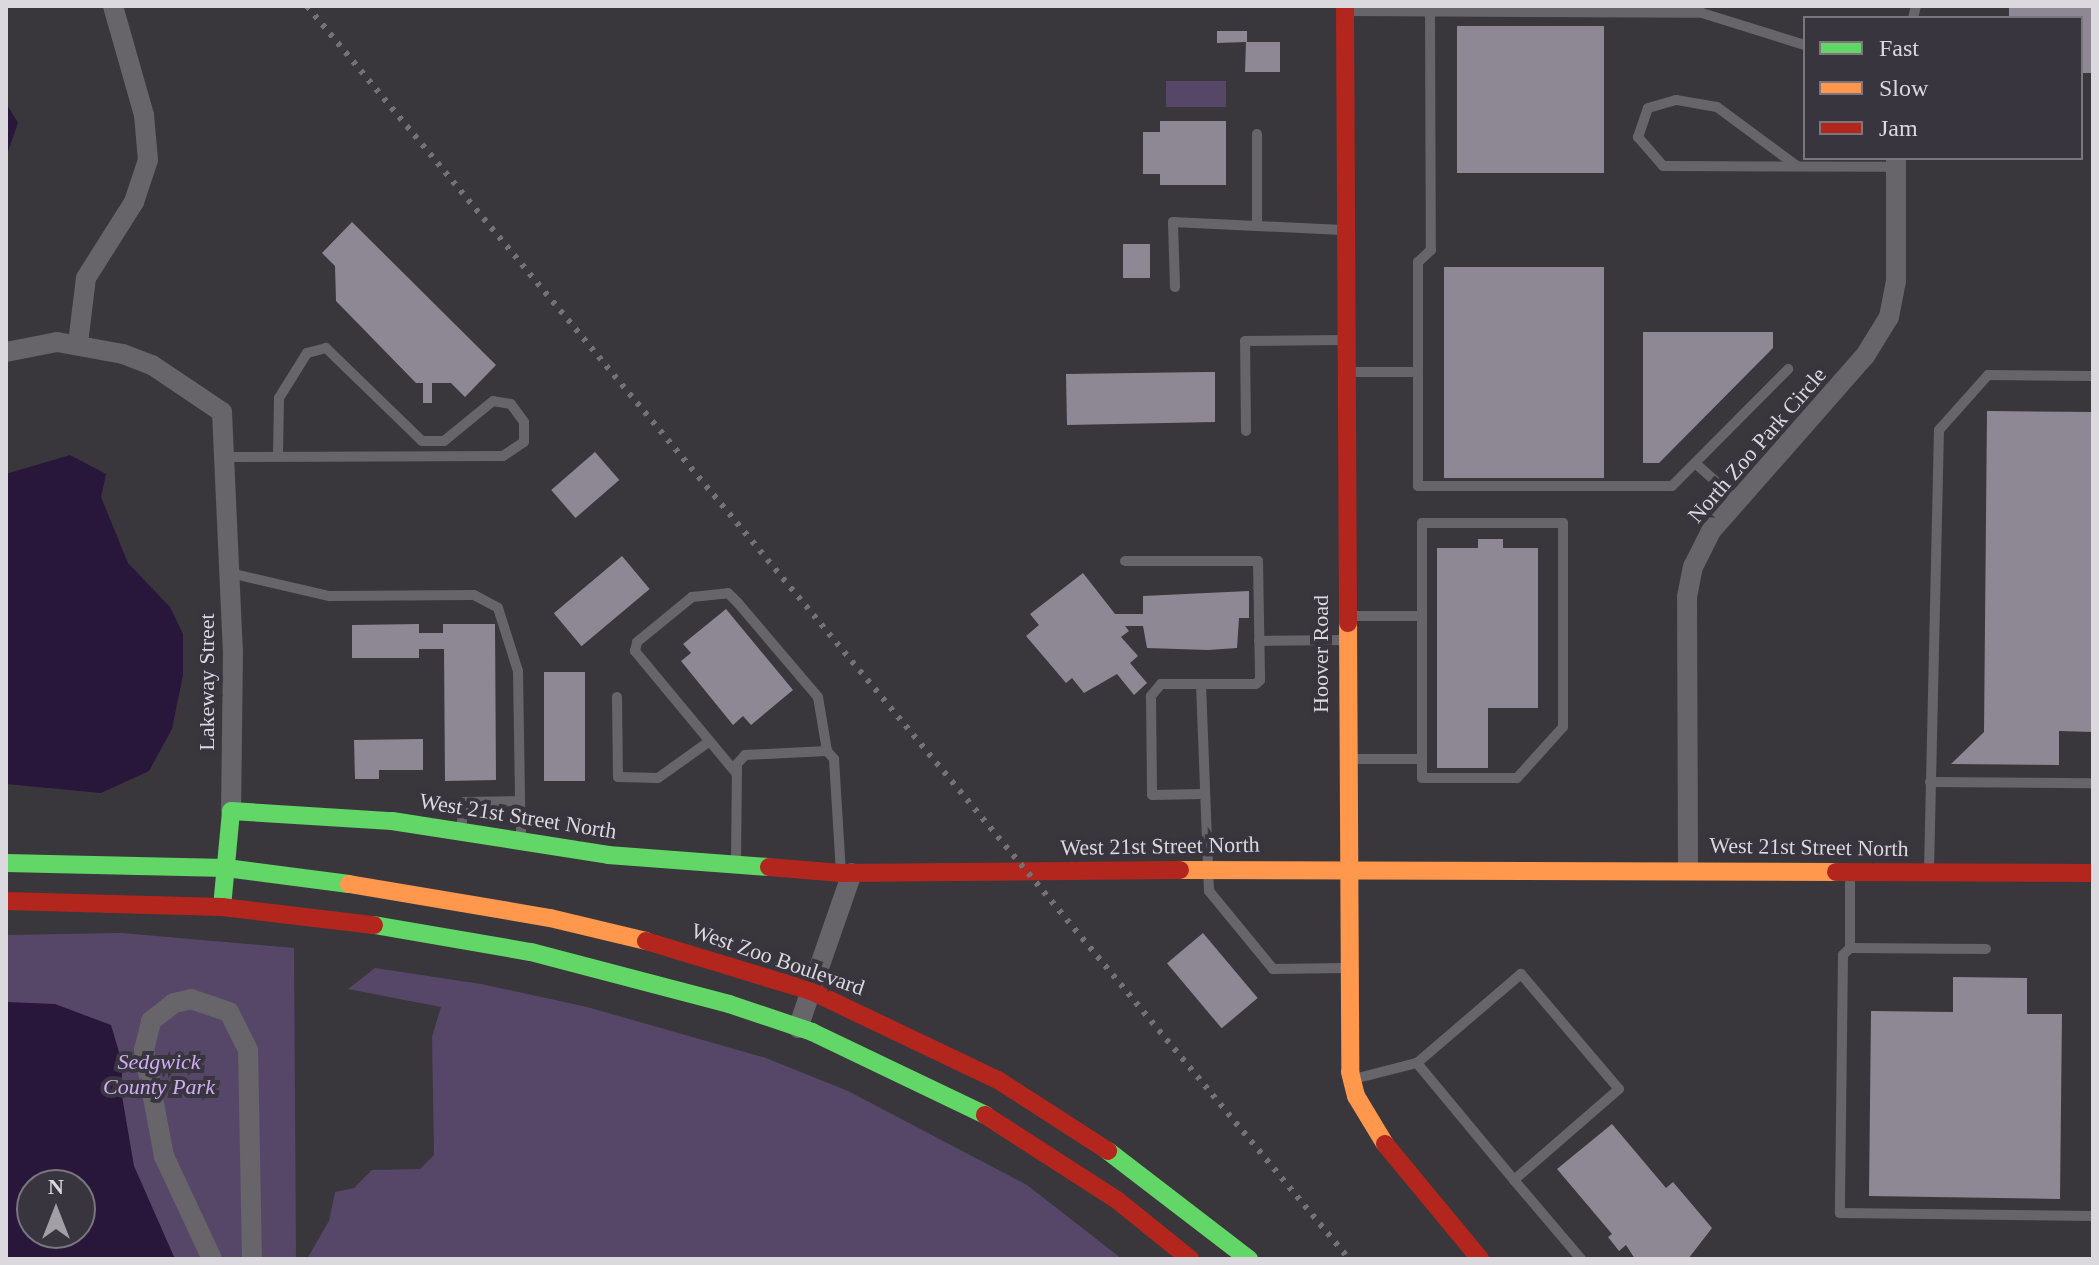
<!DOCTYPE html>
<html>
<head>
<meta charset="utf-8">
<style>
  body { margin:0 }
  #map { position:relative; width:2099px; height:1265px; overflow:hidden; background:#39373c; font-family:"Times New Roman",serif }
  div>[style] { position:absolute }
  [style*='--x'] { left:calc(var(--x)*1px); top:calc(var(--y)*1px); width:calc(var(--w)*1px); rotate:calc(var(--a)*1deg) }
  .green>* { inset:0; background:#564769; transform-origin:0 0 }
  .water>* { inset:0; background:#29163b }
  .building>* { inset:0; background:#8e8895; transform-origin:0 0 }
  .lane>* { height:10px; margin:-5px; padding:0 5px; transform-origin:5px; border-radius:5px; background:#676569 }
  .street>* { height:20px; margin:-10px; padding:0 10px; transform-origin:10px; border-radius:10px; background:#676569 }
  .fast>* { height:18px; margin:-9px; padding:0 9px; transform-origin:9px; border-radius:9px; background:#63d668 }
  .slow>* { height:18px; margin:-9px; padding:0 9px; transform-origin:9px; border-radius:9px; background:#ff974d }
  .jam>* { height:18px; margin:-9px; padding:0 9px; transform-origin:9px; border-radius:9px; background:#b3261e }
  .rail>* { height:6px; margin-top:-3px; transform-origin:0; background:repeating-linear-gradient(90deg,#737275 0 4px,transparent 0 12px) }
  span { translate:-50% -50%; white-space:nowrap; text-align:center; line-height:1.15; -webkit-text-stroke:8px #39353e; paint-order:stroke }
  .street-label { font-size:22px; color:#dbd8de }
  .park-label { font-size:22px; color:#ceadf5; font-style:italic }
  .frame { position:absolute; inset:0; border:8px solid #dbd8de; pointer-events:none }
  .legend { position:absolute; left:1803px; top:16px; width:280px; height:144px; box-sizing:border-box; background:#39353e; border:2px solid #7a767e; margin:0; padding:10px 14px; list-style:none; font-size:24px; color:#dbd8de }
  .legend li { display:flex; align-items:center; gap:16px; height:40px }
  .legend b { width:40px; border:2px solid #7a767e }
  .north { position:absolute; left:16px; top:1169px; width:80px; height:80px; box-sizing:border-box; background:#39353e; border:2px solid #7a767e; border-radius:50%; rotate:0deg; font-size:22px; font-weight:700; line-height:32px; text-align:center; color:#dbd8de }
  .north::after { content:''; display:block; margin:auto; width:28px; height:36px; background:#a2a0a5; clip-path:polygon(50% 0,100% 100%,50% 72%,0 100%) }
</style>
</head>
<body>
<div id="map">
  <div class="green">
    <i style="left:1166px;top:81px;width:60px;height:26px"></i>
    <i style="clip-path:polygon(evenodd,122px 933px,294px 948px,296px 1259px,6px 1259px,6px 935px,122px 933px,32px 1185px,80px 1185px,80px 1233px,32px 1233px,32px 1185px)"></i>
    <i style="clip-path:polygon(375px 968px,481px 984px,587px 1007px,766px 1058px,848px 1091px,1027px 1185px,1122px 1259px,307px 1259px,329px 1221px,335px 1192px,354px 1188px,372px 1170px,420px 1169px,434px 1155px,432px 1037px,441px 1007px,348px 989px)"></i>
  </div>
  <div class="water">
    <i style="clip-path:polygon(6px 103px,18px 123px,6px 157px)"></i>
    <i style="clip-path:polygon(70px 455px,106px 474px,101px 497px,128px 563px,170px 607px,183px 634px,183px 675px,172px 729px,149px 771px,101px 793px,6px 784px,6px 474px)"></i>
    <i style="clip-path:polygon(evenodd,6px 1002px,55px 1004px,111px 1025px,122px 1062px,122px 1096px,134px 1166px,175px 1259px,6px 1259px,6px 1002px,32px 1185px,80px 1185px,80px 1233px,32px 1233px,32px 1185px)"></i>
  </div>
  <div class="building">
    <i style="clip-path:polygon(2009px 6px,2093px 6px,2093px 73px,2081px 73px,2081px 18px,2009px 18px)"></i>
    <i style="left:1604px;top:26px;width:147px;height:147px;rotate:90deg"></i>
    <i style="clip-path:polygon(1217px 31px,1247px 31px,1247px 42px,1280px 42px,1280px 72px,1245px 72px,1246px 42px,1217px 43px)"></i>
    <i style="clip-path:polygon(1160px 121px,1226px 121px,1226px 185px,1160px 185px,1160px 174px,1143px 174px,1143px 132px,1160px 132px)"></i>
    <i style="clip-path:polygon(352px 222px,496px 365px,465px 397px,451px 383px,432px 383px,432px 403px,423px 403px,423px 383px,416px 383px,336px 301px,335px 266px,322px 253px)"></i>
    <i style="left:1123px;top:244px;width:27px;height:34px"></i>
    <i style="left:1444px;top:267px;width:160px;height:211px"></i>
    <i style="clip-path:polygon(1643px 332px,1773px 332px,1773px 348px,1659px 463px,1643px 463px)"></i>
    <i style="clip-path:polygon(1206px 372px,1215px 372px,1215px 422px,1067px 425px,1066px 374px)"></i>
    <i style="clip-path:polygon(1987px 411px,2093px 412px,2093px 732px,2059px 731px,2059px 765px,1951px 764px,1984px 732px)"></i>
    <i style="left:595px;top:452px;width:37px;height:58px;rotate:49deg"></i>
    <i style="clip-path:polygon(1478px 539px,1503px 539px,1503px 548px,1538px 548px,1538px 708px,1488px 708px,1488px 768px,1437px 768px,1437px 548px,1478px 548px)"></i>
    <i style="left:622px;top:556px;width:43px;height:89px;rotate:50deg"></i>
    <i style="clip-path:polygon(1083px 573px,1115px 614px,1143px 614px,1143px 596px,1249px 591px,1249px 618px,1239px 618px,1237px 648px,1208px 650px,1147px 648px,1143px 626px,1125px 626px,1129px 631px,1121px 637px,1138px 656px,1130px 663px,1147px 683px,1134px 695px,1117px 674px,1084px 693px,1072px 678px,1066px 683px,1026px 636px,1039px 625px,1030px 614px)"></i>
    <i style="clip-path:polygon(726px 609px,793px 690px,751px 725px,743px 716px,733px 725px,681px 661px,691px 653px,683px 644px)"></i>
    <i style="clip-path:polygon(419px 624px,419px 633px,443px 633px,443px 624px,495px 624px,496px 780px,445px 781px,444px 649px,419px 649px,419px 658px,352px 658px,352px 625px)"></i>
    <i style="left:544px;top:672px;width:41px;height:109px"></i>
    <i style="clip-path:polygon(423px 739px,423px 770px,379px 770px,379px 779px,355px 779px,354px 740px)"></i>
    <i style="left:1203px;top:933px;width:85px;height:47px;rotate:50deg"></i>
    <i style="clip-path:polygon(1953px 977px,2027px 978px,2027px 1014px,2062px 1014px,2060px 1199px,1869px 1196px,1871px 1011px,1953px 1012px)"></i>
    <i style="clip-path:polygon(1612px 1124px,1666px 1188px,1673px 1182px,1712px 1228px,1688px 1259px,1635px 1259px,1626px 1245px,1619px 1251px,1608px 1237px,1612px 1234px,1557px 1169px)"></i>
  </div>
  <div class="lane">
    <i style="--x:1347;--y:11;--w:355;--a:0.3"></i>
    <i style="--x:1702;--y:13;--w:108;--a:17.3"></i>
    <i style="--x:1430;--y:11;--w:239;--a:89.8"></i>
    <i style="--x:1431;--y:250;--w:18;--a:137"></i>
    <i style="--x:1418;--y:262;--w:224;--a:90"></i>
    <i style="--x:1418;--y:486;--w:254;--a:0"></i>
    <i style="--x:1672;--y:486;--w:165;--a:-45.2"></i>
    <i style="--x:1913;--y:18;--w:12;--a:-76"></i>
    <i style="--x:1257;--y:134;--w:91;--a:90"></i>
    <i style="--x:1797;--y:166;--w:99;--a:-143.6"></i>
    <i style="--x:1717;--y:107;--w:42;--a:-170.3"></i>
    <i style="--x:1676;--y:100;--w:29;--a:164"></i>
    <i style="--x:1648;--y:108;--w:31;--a:109"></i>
    <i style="--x:1638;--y:137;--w:38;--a:49"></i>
    <i style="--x:1663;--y:166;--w:233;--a:0.2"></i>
    <i style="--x:1175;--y:287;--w:65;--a:-91.8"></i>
    <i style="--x:1173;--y:222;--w:170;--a:2.7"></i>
    <i style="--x:1348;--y:372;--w:70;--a:0"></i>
    <i style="--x:1246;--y:431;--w:90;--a:-90.6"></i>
    <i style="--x:1245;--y:341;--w:98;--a:-0.6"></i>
    <i style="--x:227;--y:457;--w:276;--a:-0.2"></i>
    <i style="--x:503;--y:456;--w:25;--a:-34"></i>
    <i style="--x:524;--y:442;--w:20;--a:-90"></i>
    <i style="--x:524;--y:422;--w:22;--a:-126"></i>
    <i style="--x:511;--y:404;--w:18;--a:-171"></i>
    <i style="--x:493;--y:401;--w:63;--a:140.8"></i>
    <i style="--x:444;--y:441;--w:22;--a:180"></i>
    <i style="--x:422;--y:441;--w:134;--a:-135.9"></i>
    <i style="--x:326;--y:348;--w:20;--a:165"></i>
    <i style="--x:307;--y:353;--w:53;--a:121.9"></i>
    <i style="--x:279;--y:398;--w:56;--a:91"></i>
    <i style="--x:1695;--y:463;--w:57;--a:41.5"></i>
    <i style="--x:1422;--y:523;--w:141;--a:0"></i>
    <i style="--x:1563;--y:523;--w:204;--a:90"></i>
    <i style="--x:1563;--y:727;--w:69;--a:132"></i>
    <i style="--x:1517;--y:778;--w:95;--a:180"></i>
    <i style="--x:1422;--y:778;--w:255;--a:-90"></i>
    <i style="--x:1125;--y:561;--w:133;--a:0"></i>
    <i style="--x:1258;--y:561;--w:119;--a:89"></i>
    <i style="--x:1260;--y:680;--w:6;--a:135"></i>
    <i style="--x:1256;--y:684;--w:95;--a:180"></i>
    <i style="--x:1161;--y:684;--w:16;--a:130"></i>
    <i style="--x:1151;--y:696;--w:99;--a:89.4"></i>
    <i style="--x:1152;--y:795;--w:50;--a:-1.1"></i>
    <i style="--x:230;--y:573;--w:102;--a:13.1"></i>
    <i style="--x:329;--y:596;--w:145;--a:-0.4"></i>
    <i style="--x:474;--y:595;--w:27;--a:28"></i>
    <i style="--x:498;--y:608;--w:66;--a:72.4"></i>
    <i style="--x:518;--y:671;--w:130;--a:89.1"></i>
    <i style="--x:1351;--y:616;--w:71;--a:0"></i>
    <i style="--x:1259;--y:641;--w:86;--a:-0.7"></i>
    <i style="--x:1201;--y:684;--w:207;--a:87.8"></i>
    <i style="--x:1209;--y:891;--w:101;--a:50.6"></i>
    <i style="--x:1273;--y:969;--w:73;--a:-0.8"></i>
    <i style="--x:617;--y:697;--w:80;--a:89.3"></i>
    <i style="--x:618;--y:777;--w:40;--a:1.4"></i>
    <i style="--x:658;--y:778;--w:60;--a:-35.5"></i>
    <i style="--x:1352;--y:759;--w:70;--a:0"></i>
    <i style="--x:737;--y:774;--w:160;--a:-129.7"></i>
    <i style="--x:635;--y:651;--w:9;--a:-77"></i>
    <i style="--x:637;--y:642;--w:71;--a:-39.3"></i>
    <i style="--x:692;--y:597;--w:36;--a:-6"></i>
    <i style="--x:728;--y:593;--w:14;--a:45"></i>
    <i style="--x:738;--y:603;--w:123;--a:49.6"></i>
    <i style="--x:818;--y:697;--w:55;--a:80.5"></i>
    <i style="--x:1930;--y:782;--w:163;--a:0.4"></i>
    <i style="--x:461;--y:831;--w:29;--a:-84"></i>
    <i style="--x:464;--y:802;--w:56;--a:-1"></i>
    <i style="--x:520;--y:801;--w:37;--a:88"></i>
    <i style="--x:736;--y:861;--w:97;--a:-89.4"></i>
    <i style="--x:737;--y:764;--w:12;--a:-48"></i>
    <i style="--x:745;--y:755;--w:82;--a:-2.8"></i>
    <i style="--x:827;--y:751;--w:11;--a:49"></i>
    <i style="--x:834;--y:759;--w:113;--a:86.5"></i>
    <i style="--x:1929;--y:870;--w:440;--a:-88.7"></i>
    <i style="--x:1939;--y:430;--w:74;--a:-48.3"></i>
    <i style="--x:1988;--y:375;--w:105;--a:0.5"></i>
    <i style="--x:1850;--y:873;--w:75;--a:90"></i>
    <i style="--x:1850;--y:948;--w:10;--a:135"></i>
    <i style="--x:1843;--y:955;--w:258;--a:90.7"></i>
    <i style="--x:1840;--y:1213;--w:253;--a:0.7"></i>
    <i style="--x:1850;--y:948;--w:136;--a:0.4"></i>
    <i style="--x:1354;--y:1079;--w:65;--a:-14.3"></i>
    <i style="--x:1417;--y:1063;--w:137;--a:-40.6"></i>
    <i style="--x:1521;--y:974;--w:151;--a:49.6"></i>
    <i style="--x:1619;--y:1089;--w:139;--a:139.1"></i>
    <i style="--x:1514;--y:1180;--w:152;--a:-129.7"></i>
    <i style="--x:1514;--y:1180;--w:104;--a:49.7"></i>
  </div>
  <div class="street">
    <i style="--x:78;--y:343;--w:65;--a:-83"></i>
    <i style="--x:86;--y:278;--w:90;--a:-57.7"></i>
    <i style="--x:134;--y:202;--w:44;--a:-71.6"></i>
    <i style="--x:148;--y:160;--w:45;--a:-95.1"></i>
    <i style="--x:144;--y:115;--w:113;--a:-105.9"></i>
    <i style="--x:6;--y:352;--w:52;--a:-11.1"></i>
    <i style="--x:57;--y:342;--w:67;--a:10.3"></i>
    <i style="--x:123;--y:354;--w:31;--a:21"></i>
    <i style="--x:152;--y:365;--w:84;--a:33.9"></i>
    <i style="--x:222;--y:412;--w:239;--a:87.4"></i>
    <i style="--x:233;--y:651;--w:160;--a:90.7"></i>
    <i style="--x:1688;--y:870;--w:273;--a:-90.2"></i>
    <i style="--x:1687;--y:597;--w:31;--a:-79"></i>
    <i style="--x:1693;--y:567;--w:40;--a:-63.4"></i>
    <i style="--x:1711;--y:531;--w:233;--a:-48.7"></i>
    <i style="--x:1865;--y:356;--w:46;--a:-58.4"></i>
    <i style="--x:1889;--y:317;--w:37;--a:-79"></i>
    <i style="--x:1896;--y:281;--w:123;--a:-90"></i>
    <i style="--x:798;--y:1028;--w:164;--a:-70.8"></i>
    <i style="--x:212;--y:1259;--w:114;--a:-115"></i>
    <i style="--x:164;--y:1156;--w:108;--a:-100.7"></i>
    <i style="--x:144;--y:1050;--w:30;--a:-76"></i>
    <i style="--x:151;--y:1021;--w:29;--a:-38"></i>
    <i style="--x:174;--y:1003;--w:17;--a:-13"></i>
    <i style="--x:191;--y:999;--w:40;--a:18.9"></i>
    <i style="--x:229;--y:1012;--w:42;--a:63.4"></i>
    <i style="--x:248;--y:1050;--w:209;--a:88.9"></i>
  </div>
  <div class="fast">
    <i style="--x:6;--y:863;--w:220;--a:1.3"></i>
    <i style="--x:226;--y:868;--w:124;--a:7.4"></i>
    <i style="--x:222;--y:907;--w:96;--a:-84.6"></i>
    <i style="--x:231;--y:811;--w:161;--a:3.6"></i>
    <i style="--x:392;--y:821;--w:219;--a:8.9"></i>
    <i style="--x:608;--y:855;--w:161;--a:4.3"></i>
    <i style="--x:374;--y:925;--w:159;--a:9.8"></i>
    <i style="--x:531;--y:952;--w:205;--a:14.7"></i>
    <i style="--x:729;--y:1004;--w:88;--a:18.6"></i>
    <i style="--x:812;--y:1032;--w:192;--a:25.6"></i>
    <i style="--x:1108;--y:1151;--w:178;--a:37.5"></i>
  </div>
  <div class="slow">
    <i style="--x:1348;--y:623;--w:449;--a:89.7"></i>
    <i style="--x:1350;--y:1072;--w:25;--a:76"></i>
    <i style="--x:1356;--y:1096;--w:56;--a:58.9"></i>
    <i style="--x:1180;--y:870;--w:656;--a:0.17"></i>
    <i style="--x:349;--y:884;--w:204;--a:9.6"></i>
    <i style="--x:550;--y:918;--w:99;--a:13.5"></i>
  </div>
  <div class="jam">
    <i style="--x:1345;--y:6;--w:617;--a:89.72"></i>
    <i style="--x:769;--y:867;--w:72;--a:4.8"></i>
    <i style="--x:841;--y:873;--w:339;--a:-0.5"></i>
    <i style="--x:1836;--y:872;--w:257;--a:0.2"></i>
    <i style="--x:6;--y:901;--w:216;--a:1.6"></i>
    <i style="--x:222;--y:907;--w:153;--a:6.8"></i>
    <i style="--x:646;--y:941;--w:172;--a:16.9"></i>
    <i style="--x:811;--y:991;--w:207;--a:25.5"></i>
    <i style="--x:998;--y:1080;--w:131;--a:32.8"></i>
    <i style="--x:985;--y:1115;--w:157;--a:32.8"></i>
    <i style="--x:1117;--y:1200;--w:94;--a:38.9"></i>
    <i style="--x:1385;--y:1144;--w:149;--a:50.4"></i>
  </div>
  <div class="rail">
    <i style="--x:307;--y:6;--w:1630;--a:50.25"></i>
  </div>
  <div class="street-label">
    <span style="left:1757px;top:445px;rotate:-49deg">North Zoo Park Circle</span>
    <span style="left:1321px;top:654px;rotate:-90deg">Hoover Road</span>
    <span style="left:207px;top:682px;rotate:-90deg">Lakeway Street</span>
    <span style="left:518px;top:816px;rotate:9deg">West 21st Street North</span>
    <span style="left:1160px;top:846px;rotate:-1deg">West 21st Street North</span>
    <span style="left:1809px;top:847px;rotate:1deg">West 21st Street North</span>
    <span style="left:778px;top:959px;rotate:19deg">West Zoo Boulevard</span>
  </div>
  <div class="park-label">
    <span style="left:159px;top:1074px">Sedgwick<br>County Park</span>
  </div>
  <div class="frame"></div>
  <ul class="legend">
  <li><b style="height:10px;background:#63d668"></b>Fast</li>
  <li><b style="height:10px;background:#ff974d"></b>Slow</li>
  <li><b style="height:10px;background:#b3261e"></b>Jam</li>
  </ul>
  <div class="north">N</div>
</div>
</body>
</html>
